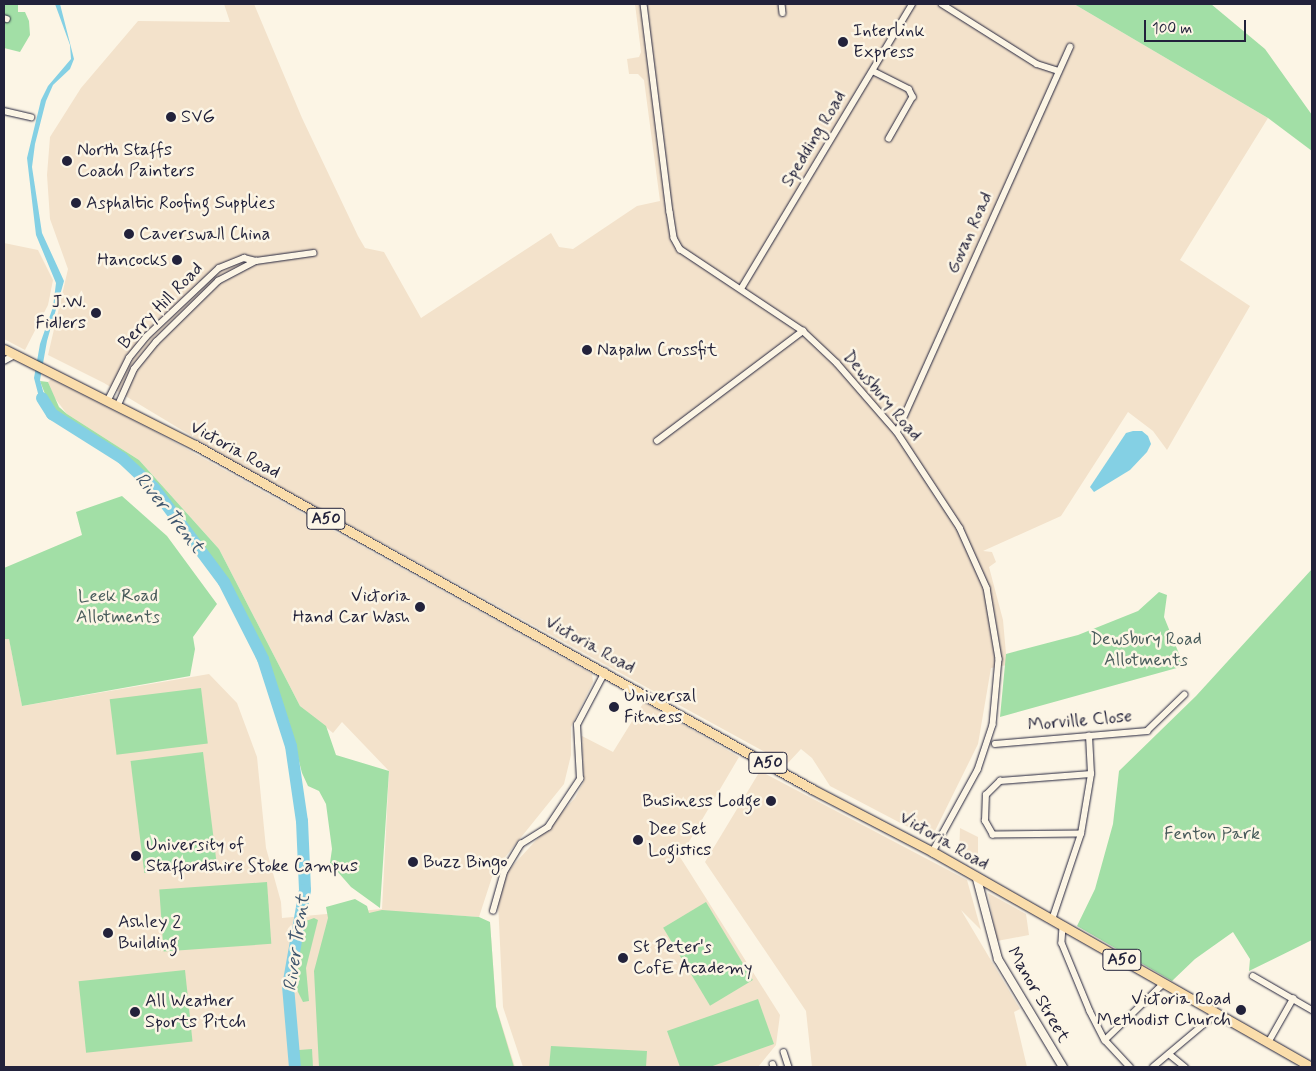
<!DOCTYPE html>
<html>
<head>
<meta charset="utf-8">
<style>
  body { margin:0 }
  #map { position:relative; width:1316px; height:1071px; overflow:hidden; background:#fcf5e5; font-family:Mynerve,sans-serif }
  div>[style] { position:absolute }
  [style*='--x'] { left:calc(var(--x)*1px); top:calc(var(--y)*1px); width:calc(var(--w)*1px); rotate:calc(var(--a)*1deg) }
  .built>* { inset:0; background:#f3e2cb }
  .green>* { inset:0; background:#a2dfa6; transform-origin:0 0 }
  .water>* { inset:0; background:#84d0e4 }
  .river>* { height:12px; margin:-6px; padding:0 6px; transform-origin:6px; border-radius:6px; background:#84d0e4 }
  .roads { filter:drop-shadow(0 0 1px #22223b) drop-shadow(0 0 1px #22223b) }
  .street>* { height:5.5px; margin:-2.75px; padding:0 2.75px; transform-origin:2.75px; border-radius:2.75px; background:#fcf5e5 }
  .secondary>* { height:8px; margin:-4px; padding:0 4px; transform-origin:4px; border-radius:4px; background:#fcf5e5 }
  .primary>* { height:9px; margin:-4.5px; padding:0 4.5px; transform-origin:4.5px; border-radius:4.5px; background:#faddab }
  .dots>* { width:14px; height:14px; translate:-50% -50%; box-sizing:border-box; border:2px solid #fcf5e5; border-radius:50% }
  span { translate:-50% -50%; white-space:nowrap; text-align:center; line-height:1.15; -webkit-text-stroke:5px #fcf5e5; paint-order:stroke }
  .shield-label span { padding:1px 4px; background:#fcf5e5; border:1px solid; border-radius:4px; -webkit-text-stroke-width:0 }
  .shield-label { font-size:16px; color:#22223b; font-weight:700 }
  .poi-label { font-size:18px; color:#22223b }
  .left { translate:0 -50%; text-align:left }
  .right { translate:-100% -50%; text-align:right }
  .street-label { font-size:18px; color:#22223b }
  .park-label { font-size:18px; color:#485b5b }
  .water-label { font-size:19px; color:#3f566e; font-style:italic }
  .frame { position:absolute; inset:0; border:5px solid #22223b; pointer-events:none }
  .scale { position:absolute; left:1144px; top:20px; width:102px; height:22px; box-sizing:border-box; border:2px solid #22223b; border-top:0; padding-left:6px; font-size:15px; line-height:18px; white-space:nowrap; color:#22223b; -webkit-text-stroke:4px #fcf5e5; paint-order:stroke }
</style>
</head>
<body>
<div id="map">
  <div class="built">
    <i style="clip-path:polygon(224px 4px,254px 4px,302px 118px,358px 236px,365px 248px,384px 252px,421px 318px,551px 233px,559px 247px,573px 249px,637px 206px,660px 201px,644px 80px,638px 74px,629px 74px,627px 59px,639px 57px,641px 52px,635px 4px,1074px 4px,1268px 118px,1180px 260px,1250px 306px,1167px 450px,1153px 431px,1128px 412px,1061px 516px,983px 551px,992px 552px,996px 562px,989px 567px,1003px 620px,1007px 665px,991px 668px,978px 744px,931px 839px,830px 786px,812px 758px,801px 749px,787px 764px,233px 461px,104px 383px,48px 355px,68px 269px,50px 219px,47px 175px,50px 137px,81px 88px,138px 21px,230px 22px)"></i>
    <i style="clip-path:polygon(4px 243px,38px 250px,53px 280px,48px 305px,25px 350px,4px 339px)"></i>
    <i style="clip-path:polygon(51px 379px,154px 431px,592px 674px,593px 682px,571px 727px,571px 755px,564px 784px,494px 871px,479px 917px,404px 912px,490px 922px,496px 1006px,515px 1067px,4px 1067px,4px 639px,9px 638px,22px 706px,209px 674px,237px 703px,257px 757px,266px 848px,281px 902px,282px 918px,382px 909px,389px 771px,342px 722px,333px 733px,300px 706px,219px 549px,139px 460px,67px 414px,54px 397px,48px 382px)"></i>
    <i style="clip-path:polygon(644px 702px,739px 757px,680px 857px,780px 1015px,776px 1045px,758px 1067px,523px 1067px,503px 1007px,498px 902px,506px 873px,575px 798px,584px 781px,582px 736px,613px 752px)"></i>
    <i style="clip-path:polygon(760px 771px,967px 880px,981px 930px,961px 910px,1020px 1009px,1014px 1012px,1027px 1067px,812px 1067px,806px 1011px,705px 862px)"></i>
    <i style="clip-path:polygon(960px 828px,978px 837px,978px 854px,971px 861px,959px 857px)"></i>
    <i style="clip-path:polygon(988px 893px,1026px 914px,1029px 935px,997px 941px)"></i>
  </div>
  <div class="green">
    <i style="clip-path:polygon(4px 4px,18px 4px,18px 12px,25px 12px,29px 21px,30px 35px,20px 52px,4px 48px)"></i>
    <i style="clip-path:polygon(1074px 4px,1211px 4px,1265px 49px,1312px 115px,1312px 151px,1268px 118px)"></i>
    <i style="clip-path:polygon(40px 381px,48px 382px,59px 407px,67px 414px,139px 460px,219px 549px,300px 706px,326px 726px,336px 755px,389px 771px,380px 908px,351px 887px,330px 863px,332px 849px,326px 804px,319px 791px,308px 786px,302px 773px,289px 722px,265px 655px,225px 577px,146px 477px,122px 454px,50px 407px)"></i>
    <i style="clip-path:polygon(122px 496px,167px 536px,217px 604px,193px 637px,195px 649px,190px 676px,22px 706px,9px 639px,4px 639px,4px 568px,82px 535px,76px 512px)"></i>
    <i style="clip-path:polygon(1312px 569px,1312px 940px,1249px 971px,1250px 959px,1233px 932px,1195px 959px,1172px 981px,1077px 926px,1095px 889px,1113px 824px,1119px 771px,1196px 696px)"></i>
    <i style="clip-path:polygon(1159px 592px,1167px 595px,1164px 617px,1184px 666px,1000px 717px,1006px 654px,1078px 635px,1138px 611px)"></i>
    <i style="left:201px;top:688px;width:56px;height:92px;rotate:83deg"></i>
    <i style="left:203px;top:752px;width:113px;height:73px;rotate:83deg"></i>
    <i style="left:267px;top:882px;width:62px;height:108px;rotate:86deg"></i>
    <i style="clip-path:polygon(355px 899px,367px 906px,369px 913px,382px 910px,479px 917px,490px 922px,496px 1007px,514px 1067px,319px 1067px,314px 971px,328px 918px,326px 907px)"></i>
    <i style="left:706px;top:902px;width:91px;height:50px;rotate:59deg"></i>
    <i style="clip-path:polygon(314px 918px,318px 920px,306px 968px,309px 1001px,303px 1002px,293px 982px,295px 953px,299px 933px,306px 921px)"></i>
    <i style="left:185px;top:970px;width:72px;height:107px;rotate:84deg"></i>
    <i style="clip-path:polygon(758px 999px,774px 1044px,710px 1067px,680px 1067px,667px 1031px)"></i>
    <i style="clip-path:polygon(551px 1046px,647px 1051px,646px 1067px,549px 1067px)"></i>
    <i style="clip-path:polygon(312px 1049px,313px 1067px,297px 1067px,299px 1050px)"></i>
  </div>
  <div class="water">
    <i style="clip-path:polygon(55px 4px,60px 4px,74px 59px,70px 69px,53px 85px,46px 101px,35px 144px,32px 167px,42px 233px,64px 281px,47px 341px,40px 380px,50px 416px,41px 405px,34px 378px,40px 344px,53px 307px,56px 283px,36px 235px,27px 158px,41px 100px,48px 86px,71px 59px,70px 45px)"></i>
    <i style="clip-path:polygon(1133px 431px,1142px 431px,1148px 436px,1151px 444px,1147px 452px,1130px 470px,1094px 492px,1090px 487px,1126px 433px)"></i>
  </div>
  <div class="river">
    <i style="--x:42;--y:398;--w:19;--a:58"></i>
    <i style="--x:52;--y:414;--w:83;--a:32.2"></i>
    <i style="--x:122;--y:458;--w:44;--a:43.2"></i>
    <i style="--x:154;--y:488;--w:117;--a:53.3"></i>
    <i style="--x:224;--y:582;--w:86;--a:63.1"></i>
    <i style="--x:263;--y:659;--w:91;--a:72.2"></i>
    <i style="--x:291;--y:746;--w:76;--a:81.7"></i>
    <i style="--x:302;--y:821;--w:69;--a:87.5"></i>
    <i style="--x:305;--y:890;--w:97;--a:100"></i>
    <i style="--x:288;--y:986;--w:81;--a:85.1"></i>
  </div>
  <div class="roads">
    <div class="street">
      <i style="--x:644;--y:4;--w:210;--a:82.9"></i>
      <i style="--x:670;--y:212;--w:26;--a:81"></i>
      <i style="--x:674;--y:238;--w:13;--a:61"></i>
      <i style="--x:680;--y:249;--w:148;--a:33.7"></i>
      <i style="--x:803;--y:331;--w:47;--a:43.3"></i>
      <i style="--x:837;--y:363;--w:91;--a:49"></i>
      <i style="--x:897;--y:432;--w:115;--a:56.7"></i>
      <i style="--x:960;--y:528;--w:66;--a:65.8"></i>
      <i style="--x:987;--y:588;--w:72;--a:80.4"></i>
      <i style="--x:999;--y:659;--w:66;--a:95.2"></i>
      <i style="--x:993;--y:725;--w:47;--a:108.4"></i>
      <i style="--x:978;--y:770;--w:94;--a:118.8"></i>
      <i style="--x:782;--y:4;--w:9;--a:84"></i>
      <i style="--x:942;--y:4;--w:112;--a:32.3"></i>
      <i style="--x:1037;--y:64;--w:22;--a:18"></i>
      <i style="--x:4;--y:18;--w:3;--a:18"></i>
      <i style="--x:873;--y:71;--w:40;--a:26.6"></i>
      <i style="--x:909;--y:89;--w:9;--a:63"></i>
      <i style="--x:913;--y:97;--w:48;--a:119.7"></i>
      <i style="--x:4;--y:111;--w:28;--a:13"></i>
      <i style="--x:741;--y:289;--w:332;--a:-59"></i>
      <i style="--x:4;--y:361;--w:13;--a:-29"></i>
      <i style="--x:108;--y:400;--w:47;--a:-63.4"></i>
      <i style="--x:129;--y:358;--w:27;--a:-51"></i>
      <i style="--x:146;--y:337;--w:100;--a:-43.4"></i>
      <i style="--x:219;--y:268;--w:27;--a:-22"></i>
      <i style="--x:244;--y:258;--w:12;--a:14"></i>
      <i style="--x:256;--y:261;--w:58;--a:-8"></i>
      <i style="--x:118;--y:405;--w:39;--a:-66"></i>
      <i style="--x:134;--y:369;--w:35;--a:-51"></i>
      <i style="--x:156;--y:342;--w:87;--a:-44.5"></i>
      <i style="--x:218;--y:281;--w:43;--a:-27.8"></i>
      <i style="--x:897;--y:432;--w:422;--a:-65.8"></i>
      <i style="--x:657;--y:441;--w:183;--a:-37"></i>
      <i style="--x:995;--y:744;--w:153;--a:-4.9"></i>
      <i style="--x:1147;--y:731;--w:52;--a:-44.2"></i>
      <i style="--x:1081;--y:834;--w:88;--a:179.3"></i>
      <i style="--x:993;--y:835;--w:16;--a:-120"></i>
      <i style="--x:985;--y:821;--w:26;--a:-88"></i>
      <i style="--x:986;--y:795;--w:20;--a:-45"></i>
      <i style="--x:1000;--y:781;--w:91;--a:-4.4"></i>
      <i style="--x:493;--y:911;--w:41;--a:-74.2"></i>
      <i style="--x:504;--y:872;--w:33;--a:-59"></i>
      <i style="--x:521;--y:844;--w:32;--a:-32"></i>
      <i style="--x:548;--y:827;--w:58;--a:-56.3"></i>
      <i style="--x:580;--y:779;--w:54;--a:-93.2"></i>
      <i style="--x:577;--y:725;--w:60;--a:-62.2"></i>
      <i style="--x:1052;--y:920;--w:91;--a:-71.4"></i>
      <i style="--x:1081;--y:834;--w:61;--a:-80.5"></i>
      <i style="--x:1091;--y:774;--w:38;--a:-93"></i>
      <i style="--x:1063;--y:927;--w:16;--a:94"></i>
      <i style="--x:1062;--y:943;--w:74;--a:67.6"></i>
      <i style="--x:1090;--y:1011;--w:33;--a:63"></i>
      <i style="--x:1105;--y:1040;--w:37;--a:47"></i>
      <i style="--x:1253;--y:976;--w:68;--a:30"></i>
      <i style="--x:1105;--y:1040;--w:81;--a:-44"></i>
      <i style="--x:1268;--y:1043;--w:51;--a:-60.4"></i>
      <i style="--x:784;--y:1052;--w:16;--a:72"></i>
      <i style="--x:1169;--y:1054;--w:21;--a:39"></i>
      <i style="--x:773;--y:1064;--w:3;--a:72"></i>
      <i style="--x:1153;--y:1067;--w:82;--a:-40.1"></i>
    </div>
    <div class="secondary">
      <i style="--x:977;--y:879;--w:83;--a:75.3"></i>
      <i style="--x:998;--y:959;--w:126;--a:59"></i>
    </div>
    <div class="primary">
      <i style="--x:4;--y:349;--w:214;--a:26.7"></i>
      <i style="--x:195;--y:445;--w:706;--a:29.14"></i>
      <i style="--x:812;--y:789;--w:136;--a:27.5"></i>
      <i style="--x:933;--y:852;--w:436;--a:29.6"></i>
    </div>
  </div>
  <div class="dots">
    <i style="left:843px;top:42px;background:#22223b"></i>
    <i style="left:171px;top:117px;background:#22223b"></i>
    <i style="left:67px;top:161px;background:#22223b"></i>
    <i style="left:76px;top:203px;background:#22223b"></i>
    <i style="left:129px;top:234px;background:#22223b"></i>
    <i style="left:177px;top:260px;background:#22223b"></i>
    <i style="left:96px;top:313px;background:#22223b"></i>
    <i style="left:587px;top:350px;background:#22223b"></i>
    <i style="left:420px;top:607px;background:#22223b"></i>
    <i style="left:614px;top:707px;background:#22223b"></i>
    <i style="left:771px;top:801px;background:#22223b"></i>
    <i style="left:638px;top:840px;background:#22223b"></i>
    <i style="left:136px;top:856px;background:#22223b"></i>
    <i style="left:413px;top:862px;background:#22223b"></i>
    <i style="left:108px;top:933px;background:#22223b"></i>
    <i style="left:623px;top:958px;background:#22223b"></i>
    <i style="left:1241px;top:1010px;background:#22223b"></i>
    <i style="left:135px;top:1012px;background:#22223b"></i>
  </div>
  <div class="shield-label">
    <span style="left:326px;top:519px">A50</span>
    <span style="left:768px;top:763px">A50</span>
    <span style="left:1122px;top:960px">A50</span>
  </div>
  <div class="poi-label">
    <span class="left" style="left:853px;top:42px">Interlink<br>Express</span>
    <span class="left" style="left:181px;top:117px">SVG</span>
    <span class="left" style="left:77px;top:161px">North Staffs<br>Coach Painters</span>
    <span class="left" style="left:86px;top:203px">Asphaltic Roofing Supplies</span>
    <span class="left" style="left:139px;top:234px">Caverswall China</span>
    <span class="right" style="left:167px;top:260px">Hancocks</span>
    <span class="right" style="left:86px;top:313px">J.W.<br>Fidlers</span>
    <span class="left" style="left:597px;top:350px">Napalm Crossfit</span>
    <span class="right" style="left:410px;top:607px">Victoria<br>Hand Car Wash</span>
    <span class="left" style="left:624px;top:707px">Universal<br>Fitness</span>
    <span class="right" style="left:761px;top:801px">Business Lodge</span>
    <span class="left" style="left:648px;top:840px">Dee Set<br>Logistics</span>
    <span class="left" style="left:146px;top:856px">University of<br>Staffordshire Stoke Campus</span>
    <span class="left" style="left:423px;top:862px">Buzz Bingo</span>
    <span class="left" style="left:118px;top:933px">Ashley 2<br>Building</span>
    <span class="left" style="left:633px;top:958px">St Peter's<br>CofE Academy</span>
    <span class="right" style="left:1231px;top:1010px">Victoria Road<br>Methodist Church</span>
    <span class="left" style="left:145px;top:1012px">All Weather<br>Sports Pitch</span>
  </div>
  <div class="street-label">
    <span style="left:814px;top:139px;rotate:-59deg">Spedding Road</span>
    <span style="left:970px;top:233px;rotate:-66deg">Govan Road</span>
    <span style="left:161px;top:306px;rotate:-46deg">Berry Hill Road</span>
    <span style="left:882px;top:396px;rotate:50deg">Dewsbury Road</span>
    <span style="left:235px;top:450px;rotate:29deg">Victoria Road</span>
    <span style="left:590px;top:645px;rotate:29deg">Victoria Road</span>
    <span style="left:1080px;top:721px;rotate:-5deg">Morville Close</span>
    <span style="left:944px;top:841px;rotate:30deg">Victoria Road</span>
    <span style="left:1038px;top:995px;rotate:60deg">Manor Street</span>
  </div>
  <div class="park-label">
    <span style="left:118px;top:607px">Leek Road<br>Allotments</span>
    <span style="left:1146px;top:650px">Dewsbury Road<br>Allotments</span>
    <span style="left:1212px;top:834px">Fenton Park</span>
  </div>
  <div class="water-label">
    <span style="left:169px;top:513px;rotate:51deg">River Trent</span>
    <span style="left:297px;top:943px;rotate:-82deg">River Trent</span>
  </div>
  <div class="frame"></div>
  <div class="scale">100 m</div>
</div>
</body>
</html>
